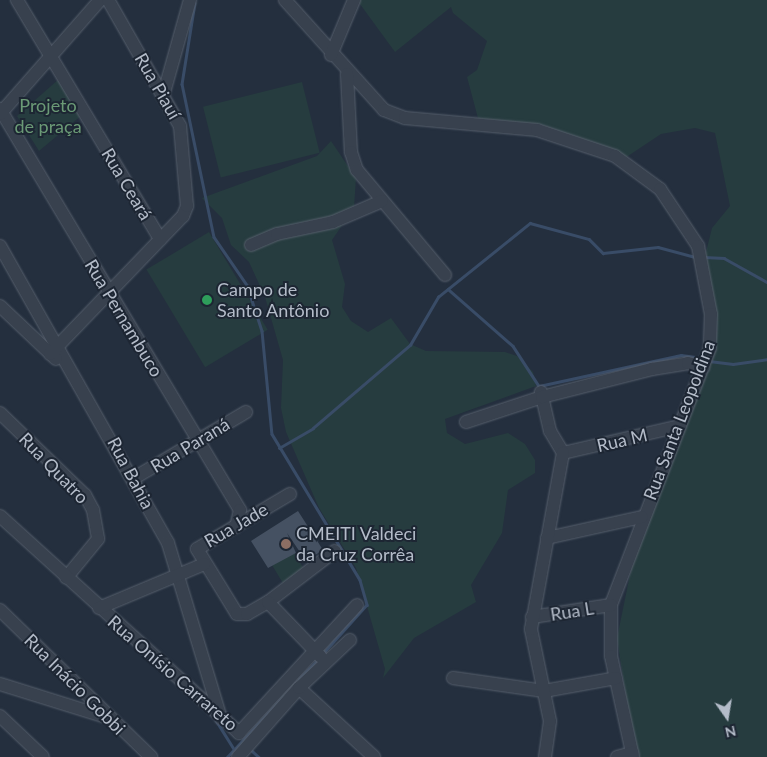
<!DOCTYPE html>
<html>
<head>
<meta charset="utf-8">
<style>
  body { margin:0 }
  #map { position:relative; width:767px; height:757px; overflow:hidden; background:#242f3e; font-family:Lato,sans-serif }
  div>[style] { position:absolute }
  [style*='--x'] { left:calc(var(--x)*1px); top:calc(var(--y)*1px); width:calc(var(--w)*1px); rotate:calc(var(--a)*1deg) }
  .green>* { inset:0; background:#263c3f; transform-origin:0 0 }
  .stream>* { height:2.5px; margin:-1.25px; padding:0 1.25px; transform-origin:1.25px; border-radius:1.25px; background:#394c67 }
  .building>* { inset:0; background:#455162 }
  .roads { filter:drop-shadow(0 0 1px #565f6c) drop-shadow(0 0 1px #565f6c) }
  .minor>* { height:12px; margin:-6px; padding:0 6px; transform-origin:6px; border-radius:6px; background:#38414e }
  .dots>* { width:14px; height:14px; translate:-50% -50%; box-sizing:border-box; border:2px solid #1d2633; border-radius:50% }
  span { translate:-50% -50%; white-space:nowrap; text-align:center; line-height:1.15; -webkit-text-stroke:4px #1d2633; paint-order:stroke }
  .street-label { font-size:18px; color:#b4bcc9 }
  .park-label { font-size:18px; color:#6b9a76 }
  .poi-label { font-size:18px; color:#b4bcc9 }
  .left { translate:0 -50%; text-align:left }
  .north { position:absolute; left:702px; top:692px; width:50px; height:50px; -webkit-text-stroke:4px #1d2633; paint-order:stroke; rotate:167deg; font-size:14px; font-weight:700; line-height:20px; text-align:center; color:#b4bcc9 }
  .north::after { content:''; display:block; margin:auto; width:18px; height:22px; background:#b4bcc9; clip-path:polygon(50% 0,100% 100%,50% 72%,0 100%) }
</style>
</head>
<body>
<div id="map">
  <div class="green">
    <i style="clip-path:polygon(357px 0,767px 0,767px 757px,635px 757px,617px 638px,633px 560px,698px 375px,711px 304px,705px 256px,712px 228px,730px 206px,715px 133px,695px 128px,661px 134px,625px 158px,479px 122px,467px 77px,477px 70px,487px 41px,453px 13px,451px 7px,395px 52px)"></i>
    <i style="clip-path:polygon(59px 79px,82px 115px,39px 151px,17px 116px)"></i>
    <i style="left:302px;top:82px;width:73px;height:102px;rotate:76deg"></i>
    <i style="clip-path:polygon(331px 141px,356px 178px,354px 208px,332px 240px,345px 284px,342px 307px,351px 321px,368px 332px,391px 318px,410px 344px,426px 351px,505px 352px,517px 356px,533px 372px,536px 386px,445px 419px,447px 433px,465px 444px,508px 433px,525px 444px,535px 460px,535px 473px,508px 490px,502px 533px,471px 585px,476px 602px,414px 638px,383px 678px,385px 669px,356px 568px,319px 508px,286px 432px,281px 408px,283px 360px,265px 297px,249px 262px,231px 245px,222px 218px,202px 198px,317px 156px)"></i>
    <i style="left:209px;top:232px;width:114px;height:73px;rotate:59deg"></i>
    <i style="clip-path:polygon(289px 554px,295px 554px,304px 569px,284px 585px,272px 565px)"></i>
  </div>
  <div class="stream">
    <i style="--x:195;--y:3;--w:82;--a:99.1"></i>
    <i style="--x:182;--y:84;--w:156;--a:78.2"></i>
    <i style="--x:214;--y:237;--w:58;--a:55.5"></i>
    <i style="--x:247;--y:285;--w:48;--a:71.9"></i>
    <i style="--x:262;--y:331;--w:103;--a:84.5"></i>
    <i style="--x:272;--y:434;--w:170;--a:58.9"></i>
    <i style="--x:360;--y:580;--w:26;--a:74"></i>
    <i style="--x:367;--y:605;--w:66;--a:131.9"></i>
    <i style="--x:704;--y:257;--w:20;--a:3"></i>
    <i style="--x:724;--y:258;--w:49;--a:29.2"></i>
    <i style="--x:448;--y:289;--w:86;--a:41.2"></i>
    <i style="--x:513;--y:346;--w:48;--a:57"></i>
    <i style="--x:539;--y:386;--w:145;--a:-12.3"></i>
    <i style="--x:681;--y:355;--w:21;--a:8"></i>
    <i style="--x:709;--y:361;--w:24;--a:7"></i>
    <i style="--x:733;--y:364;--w:34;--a:-8"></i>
    <i style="--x:279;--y:448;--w:39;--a:-30"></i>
    <i style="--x:313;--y:428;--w:128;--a:-40.6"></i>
    <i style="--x:410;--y:345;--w:56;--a:-59.7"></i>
    <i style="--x:438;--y:297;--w:118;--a:-38.8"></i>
    <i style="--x:530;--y:223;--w:61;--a:15.2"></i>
    <i style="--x:589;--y:239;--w:20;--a:45"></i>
    <i style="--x:603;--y:253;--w:55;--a:-6.2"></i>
    <i style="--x:658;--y:247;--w:39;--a:15"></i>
    <i style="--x:299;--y:679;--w:28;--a:-46"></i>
    <i style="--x:214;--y:717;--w:38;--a:58"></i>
    <i style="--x:250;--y:749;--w:12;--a:42"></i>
    <i style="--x:227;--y:757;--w:83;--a:-46.9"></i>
  </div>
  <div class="building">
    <i style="clip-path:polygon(298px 511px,323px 550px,306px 561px,287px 533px,296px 553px,268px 568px,251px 541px)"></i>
  </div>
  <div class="roads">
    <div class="minor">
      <i style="--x:17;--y:0;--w:279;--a:59.1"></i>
      <i style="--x:285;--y:0;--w:148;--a:48"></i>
      <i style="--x:384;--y:110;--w:22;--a:21"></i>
      <i style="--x:405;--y:118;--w:133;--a:5.2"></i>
      <i style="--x:537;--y:130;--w:82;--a:18.4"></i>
      <i style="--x:615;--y:156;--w:56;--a:36.3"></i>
      <i style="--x:660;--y:189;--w:69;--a:56.3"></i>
      <i style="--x:698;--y:246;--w:69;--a:79.2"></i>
      <i style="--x:711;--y:314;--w:34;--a:92"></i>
      <i style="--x:710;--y:348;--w:275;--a:111.1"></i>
      <i style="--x:611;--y:605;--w:51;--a:90"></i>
      <i style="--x:611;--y:656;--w:103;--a:77.7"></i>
      <i style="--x:331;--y:55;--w:60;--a:-67.3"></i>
      <i style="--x:347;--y:74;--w:78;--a:87.1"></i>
      <i style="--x:351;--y:152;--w:19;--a:72"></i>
      <i style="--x:357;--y:170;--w:137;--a:50"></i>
      <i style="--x:163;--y:96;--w:100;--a:-74.3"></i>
      <i style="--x:0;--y:109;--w:467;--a:59.1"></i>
      <i style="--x:240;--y:510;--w:17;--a:103"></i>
      <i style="--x:0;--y:114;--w:152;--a:-48.7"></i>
      <i style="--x:251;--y:245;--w:28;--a:-23"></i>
      <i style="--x:277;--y:234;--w:57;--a:-12.1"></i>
      <i style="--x:333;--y:222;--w:53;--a:-23.2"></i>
      <i style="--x:0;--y:246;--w:341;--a:60.5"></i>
      <i style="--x:168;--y:543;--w:183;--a:73.2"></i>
      <i style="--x:0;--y:306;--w:77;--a:43.4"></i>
      <i style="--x:50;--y:354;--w:192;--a:-46.1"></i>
      <i style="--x:183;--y:216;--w:11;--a:-68"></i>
      <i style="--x:187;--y:206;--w:80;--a:-95"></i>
      <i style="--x:180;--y:126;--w:145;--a:-119.7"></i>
      <i style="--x:541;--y:392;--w:40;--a:77"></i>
      <i style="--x:550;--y:431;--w:26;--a:59"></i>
      <i style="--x:0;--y:413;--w:118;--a:44"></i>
      <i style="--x:85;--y:495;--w:17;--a:62"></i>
      <i style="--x:93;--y:510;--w:29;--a:80"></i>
      <i style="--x:98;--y:539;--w:50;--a:129.4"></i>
      <i style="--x:466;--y:422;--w:80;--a:-18.2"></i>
      <i style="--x:542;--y:397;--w:114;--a:-14.3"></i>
      <i style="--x:652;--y:369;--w:36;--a:-9"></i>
      <i style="--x:688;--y:363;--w:16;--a:15"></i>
      <i style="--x:563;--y:453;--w:120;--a:-13"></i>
      <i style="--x:134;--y:478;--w:130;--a:-30.5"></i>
      <i style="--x:290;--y:494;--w:108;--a:149.4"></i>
      <i style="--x:197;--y:549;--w:76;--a:58.4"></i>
      <i style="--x:237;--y:614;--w:10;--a:0"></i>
      <i style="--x:247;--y:614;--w:24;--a:-30"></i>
      <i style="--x:268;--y:602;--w:84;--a:-37.3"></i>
      <i style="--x:0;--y:516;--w:323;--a:42.2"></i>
      <i style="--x:239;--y:733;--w:174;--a:-47.3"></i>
      <i style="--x:547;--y:538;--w:97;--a:-12.5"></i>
      <i style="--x:268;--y:602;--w:76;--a:46.1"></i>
      <i style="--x:99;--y:608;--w:114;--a:-22.7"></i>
      <i style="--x:0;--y:610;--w:211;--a:44.2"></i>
      <i style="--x:532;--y:617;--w:80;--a:-8.6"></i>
      <i style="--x:453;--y:678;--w:92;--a:8.1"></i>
      <i style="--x:544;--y:691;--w:73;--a:-10.2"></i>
      <i style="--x:0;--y:684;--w:108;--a:17.3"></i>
      <i style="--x:299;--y:688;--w:102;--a:42.6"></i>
      <i style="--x:0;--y:716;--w:59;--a:43.6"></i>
      <i style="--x:238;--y:757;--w:92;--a:-48.5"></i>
      <i style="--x:299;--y:688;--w:70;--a:-43.3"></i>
      <i style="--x:545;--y:757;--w:36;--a:-82"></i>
      <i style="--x:550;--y:721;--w:94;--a:-101.7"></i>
      <i style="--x:531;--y:629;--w:179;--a:-79.7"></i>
      <i style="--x:617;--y:757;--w:16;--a:-15"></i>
    </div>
  </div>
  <div class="dots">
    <i style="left:207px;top:300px;background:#2e9e5b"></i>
    <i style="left:286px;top:544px;background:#8d6e63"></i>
  </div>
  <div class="street-label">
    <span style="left:158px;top:86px;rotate:60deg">Rua Piauí</span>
    <span style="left:127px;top:184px;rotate:59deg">Rua Ceará</span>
    <span style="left:124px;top:318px;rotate:59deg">Rua Pernambuco</span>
    <span style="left:679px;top:420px;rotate:-69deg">Rua Santa Leopoldina</span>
    <span style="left:622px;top:440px;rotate:-13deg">Rua M</span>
    <span style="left:190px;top:445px;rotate:-31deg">Rua Paraná</span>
    <span style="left:54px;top:468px;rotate:46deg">Rua Quatro</span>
    <span style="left:131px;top:473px;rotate:62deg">Rua Bahia</span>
    <span style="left:236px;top:525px;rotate:-30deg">Rua Jade</span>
    <span style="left:572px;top:611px;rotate:-9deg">Rua L</span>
    <span style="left:173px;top:673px;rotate:41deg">Rua Onísio Carrareto</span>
    <span style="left:75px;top:684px;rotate:45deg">Rua Inácio Gobbi</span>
  </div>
  <div class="park-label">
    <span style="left:48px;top:116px">Projeto<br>de praça</span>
  </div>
  <div class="poi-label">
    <span class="left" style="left:217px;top:300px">Campo de<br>Santo Antônio</span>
    <span class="left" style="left:296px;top:544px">CMEITI Valdeci<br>da Cruz Corrêa</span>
  </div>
  <div class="north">N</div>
</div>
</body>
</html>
